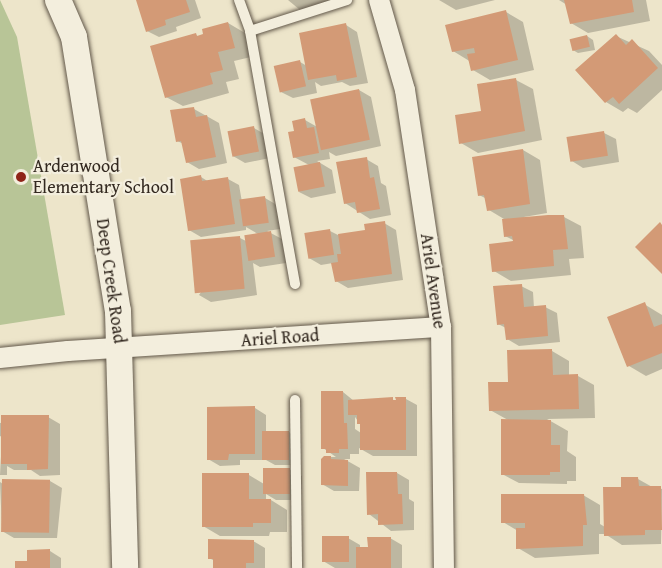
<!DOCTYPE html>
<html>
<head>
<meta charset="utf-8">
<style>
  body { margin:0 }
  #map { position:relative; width:662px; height:568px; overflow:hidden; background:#ede5ca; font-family:"Gentium Book Plus",serif }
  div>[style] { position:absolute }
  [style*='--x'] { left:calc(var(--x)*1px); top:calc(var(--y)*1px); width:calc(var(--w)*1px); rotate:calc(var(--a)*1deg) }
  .green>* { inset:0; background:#b8c597 }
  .shadow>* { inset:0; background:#0003 }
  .building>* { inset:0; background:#d39a76; transform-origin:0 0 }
  .roads { filter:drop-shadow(0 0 2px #62584a) drop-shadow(0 0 2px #62584a) }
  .service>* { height:10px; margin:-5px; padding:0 5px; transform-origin:5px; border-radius:5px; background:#f3eedd }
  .minor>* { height:20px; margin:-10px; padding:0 10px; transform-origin:10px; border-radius:10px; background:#f3eedd }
  .tertiary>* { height:26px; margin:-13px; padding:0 13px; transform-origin:13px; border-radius:13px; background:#f3eedd }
  .dots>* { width:16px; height:16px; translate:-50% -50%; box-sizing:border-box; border:3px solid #f3eedd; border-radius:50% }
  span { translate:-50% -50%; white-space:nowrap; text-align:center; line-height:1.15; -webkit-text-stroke:4.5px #f3eedd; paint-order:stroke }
  .poi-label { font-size:18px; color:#332920 }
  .left { translate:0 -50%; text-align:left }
  .street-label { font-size:18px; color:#332920 }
</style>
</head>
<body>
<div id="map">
  <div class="green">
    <i style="clip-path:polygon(0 0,17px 37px,65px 315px,0 325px)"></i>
  </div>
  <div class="shadow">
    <i style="clip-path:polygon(137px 0,195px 0,201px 18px,176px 27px,177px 31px,159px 37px,147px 31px)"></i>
    <i style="clip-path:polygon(288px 0,336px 0,300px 10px)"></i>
    <i style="clip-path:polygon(439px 0,495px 0,456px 10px)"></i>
    <i style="clip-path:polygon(559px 0,646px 0,650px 21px,588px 33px,571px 23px,567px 5px)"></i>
    <i style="clip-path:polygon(506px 12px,523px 22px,534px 70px,490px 80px,473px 70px,471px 62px,453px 51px)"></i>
    <i style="clip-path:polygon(228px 23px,245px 33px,251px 57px,234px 61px,239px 79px,226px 82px,229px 93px,183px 106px,166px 97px,196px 35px,199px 37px)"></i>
    <i style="clip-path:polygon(346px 25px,357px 32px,368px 83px,350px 86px,342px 82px,321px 86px,315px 82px,317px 93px,293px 98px,281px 92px,300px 62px,307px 66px)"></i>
    <i style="clip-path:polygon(587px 36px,593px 40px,595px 50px,578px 53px,573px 50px)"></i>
    <i style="clip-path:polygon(616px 36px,649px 51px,662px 65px,662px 90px,637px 113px,628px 108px,623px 112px,606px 102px,578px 70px)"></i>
    <i style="clip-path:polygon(516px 80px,533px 89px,542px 140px,478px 153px,461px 143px)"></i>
    <i style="clip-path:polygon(359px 90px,371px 97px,381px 146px,336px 156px,329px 152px,330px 159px,317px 161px,332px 170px,336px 193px,311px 198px,299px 192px,309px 165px,294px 157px,296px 132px,305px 120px,319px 128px)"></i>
    <i style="clip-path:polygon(194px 109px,219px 123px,227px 163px,199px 169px,187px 162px,184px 144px,177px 141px)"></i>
    <i style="clip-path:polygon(254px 128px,266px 135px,270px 158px,245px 163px,233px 156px)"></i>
    <i style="clip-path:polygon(604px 133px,616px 139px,619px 162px,583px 168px,572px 161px)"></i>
    <i style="clip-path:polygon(523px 150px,540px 160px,547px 213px,524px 217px,524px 219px,564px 217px,581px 226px,584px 258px,569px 259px,571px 275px,511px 281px,494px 271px,517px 242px,505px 236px,504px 219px,489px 210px,487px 199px,479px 195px)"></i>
    <i style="clip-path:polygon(366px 159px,378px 166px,381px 183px,386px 186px,391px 215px,370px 219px,345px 203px)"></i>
    <i style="clip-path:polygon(201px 177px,209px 182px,228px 179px,239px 185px,242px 202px,265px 198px,277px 205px,280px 229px,267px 231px,282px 239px,286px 263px,260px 267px,253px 263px,257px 295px,211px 302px,199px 295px,240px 238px,246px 241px,258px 234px,246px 227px,246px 230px,201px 237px,189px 230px)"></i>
    <i style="clip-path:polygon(384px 223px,396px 230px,403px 280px,348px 288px,336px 281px,333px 263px,321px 265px,309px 258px,330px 231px,338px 235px,367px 231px)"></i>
    <i style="clip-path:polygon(521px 286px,533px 292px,534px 308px,545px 307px,557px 313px,560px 342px,519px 346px,507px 339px,506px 328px,498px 324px)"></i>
    <i style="clip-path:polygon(644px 304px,662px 315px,662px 369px,646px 376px,629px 366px)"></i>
    <i style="clip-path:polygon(552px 351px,569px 361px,569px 376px,578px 376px,594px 385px,595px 418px,547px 419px,568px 431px,567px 451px,576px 457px,576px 481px,567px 481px,567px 484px,519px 483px,502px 474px,508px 420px,490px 410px,510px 383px)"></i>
    <i style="clip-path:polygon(evenodd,343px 392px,354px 401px,392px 399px,397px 402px,406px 399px,417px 405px,417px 456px,373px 456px,359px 448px,359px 454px,350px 454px,350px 459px,344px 459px,360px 468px,359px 491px,334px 491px,322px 484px,325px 457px,336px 457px,323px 448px,343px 392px,355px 417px,361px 425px,361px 433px,355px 429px,355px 417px)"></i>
    <i style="clip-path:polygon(255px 408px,266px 415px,266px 432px,289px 432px,301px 439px,301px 465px,275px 465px,266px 460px,240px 460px,240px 465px,220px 466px,208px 459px)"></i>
    <i style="clip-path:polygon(48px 417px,60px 424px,60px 475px,40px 476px,31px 470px,14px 470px,7px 466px,7px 475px,0 475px,2px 437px,0 436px,0 423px)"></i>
    <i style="clip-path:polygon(evenodd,290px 470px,302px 476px,301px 500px,271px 500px,287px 510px,287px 532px,270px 532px,269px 536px,220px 536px,203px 526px,249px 475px,264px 484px,290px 470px,266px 494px,276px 500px,266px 500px,266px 494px)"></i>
    <i style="clip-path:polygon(397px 473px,409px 480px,409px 499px,414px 502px,414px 530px,391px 531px,369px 514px,368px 474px)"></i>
    <i style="clip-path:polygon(638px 479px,654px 488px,662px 489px,661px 544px,622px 545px,605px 534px,599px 534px,599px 554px,535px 558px,518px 548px,518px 531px,503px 522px,583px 495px,600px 505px,600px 524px,605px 527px,622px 488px)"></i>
    <i style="clip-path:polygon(4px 480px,50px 481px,62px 488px,57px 538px,14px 538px,2px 531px,0 482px,3px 484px)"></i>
    <i style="clip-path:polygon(348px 538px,360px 545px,360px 549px,369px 549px,390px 538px,402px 545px,402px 568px,335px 568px,323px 561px)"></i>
    <i style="clip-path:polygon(253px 541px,265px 548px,265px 568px,215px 568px,215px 561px,209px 558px)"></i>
    <i style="clip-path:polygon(50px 551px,61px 558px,61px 568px,16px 568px)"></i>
  </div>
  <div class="building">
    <i style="clip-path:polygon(136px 0,186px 0,190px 12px,165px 20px,166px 25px,146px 32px)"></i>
    <i style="clip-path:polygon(564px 0,632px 0,634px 12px,570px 24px)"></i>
    <i style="clip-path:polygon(506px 10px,518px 60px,471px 71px,467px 54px,475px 53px,474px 48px,452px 52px,445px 25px)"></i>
    <i style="clip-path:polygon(228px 22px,235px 48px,218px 52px,223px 70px,210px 73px,213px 84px,165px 98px,150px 46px,196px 33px,197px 36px,203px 34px,202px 29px)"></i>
    <i style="clip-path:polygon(346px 23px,357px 77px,337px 81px,336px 75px,308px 80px,299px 33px)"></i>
    <i style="clip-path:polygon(616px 34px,626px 45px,632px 39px,658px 68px,619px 104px,613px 97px,605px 103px,575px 70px)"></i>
    <i style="left:587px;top:35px;width:12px;height:18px;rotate:76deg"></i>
    <i style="left:300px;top:60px;width:27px;height:27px;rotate:77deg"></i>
    <i style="clip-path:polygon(516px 78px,525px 131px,459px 144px,455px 115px,481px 111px,477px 84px)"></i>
    <i style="left:359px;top:89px;width:52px;height:50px;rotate:78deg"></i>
    <i style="clip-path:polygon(194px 107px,196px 117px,207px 115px,216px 157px,186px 163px,181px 141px,176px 142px,170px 110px)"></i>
    <i style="clip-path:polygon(305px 118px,307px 128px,314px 127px,319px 153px,293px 158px,288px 132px,294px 131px,292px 121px)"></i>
    <i style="left:254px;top:126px;width:26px;height:27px;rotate:79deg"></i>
    <i style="left:604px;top:131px;width:25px;height:38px;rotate:81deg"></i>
    <i style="clip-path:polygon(523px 149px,530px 204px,487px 211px,484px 195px,478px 196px,472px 157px)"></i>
    <i style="clip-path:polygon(367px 157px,370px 178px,374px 177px,380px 209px,357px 213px,355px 202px,344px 204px,336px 162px)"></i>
    <i style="left:320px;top:162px;width:25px;height:27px;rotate:79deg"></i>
    <i style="clip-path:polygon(201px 175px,202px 181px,228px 177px,235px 224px,188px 231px,180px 179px)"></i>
    <i style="left:265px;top:196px;width:27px;height:26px;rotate:82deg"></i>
    <i style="clip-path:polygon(548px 215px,564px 215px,568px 249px,553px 250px,554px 266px,492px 272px,489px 244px,513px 241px,512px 236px,504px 237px,502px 219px)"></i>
    <i style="clip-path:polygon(385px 221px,392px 274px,335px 282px,331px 263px,338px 262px,337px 254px,341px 254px,338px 234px,365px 230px,364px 224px)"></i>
    <i style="clip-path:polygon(660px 222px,662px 225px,662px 274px,635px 247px)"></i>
    <i style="left:330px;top:229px;width:26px;height:26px;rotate:81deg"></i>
    <i style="left:271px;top:231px;width:26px;height:27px;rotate:81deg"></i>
    <i style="left:240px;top:236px;width:53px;height:50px;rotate:85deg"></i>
    <i style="clip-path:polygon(522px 284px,524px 307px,546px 305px,548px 336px,506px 340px,504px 324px,497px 325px,493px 286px)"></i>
    <i style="clip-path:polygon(645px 302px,654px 327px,662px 324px,662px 353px,627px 367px,607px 317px)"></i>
    <i style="clip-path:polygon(552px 349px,553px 375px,578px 374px,579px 409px,489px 411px,488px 382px,508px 382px,507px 350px)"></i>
    <i style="clip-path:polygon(321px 391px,343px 391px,344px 423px,347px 423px,348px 449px,339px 449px,339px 453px,326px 453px,326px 449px,321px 449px)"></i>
    <i style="clip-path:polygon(393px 397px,393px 400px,396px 400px,395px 397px,406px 397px,406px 450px,360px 450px,360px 424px,357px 424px,357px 415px,348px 415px,348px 400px)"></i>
    <i style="clip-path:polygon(255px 406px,255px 454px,229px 454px,228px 460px,207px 460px,207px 407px)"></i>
    <i style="clip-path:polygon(1px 415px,49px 415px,48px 469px,27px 470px,27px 464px,1px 464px)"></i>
    <i style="clip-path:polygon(501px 419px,551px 420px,551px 445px,560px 445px,560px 472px,550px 472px,550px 475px,501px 475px)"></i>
    <i style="left:262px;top:431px;width:27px;height:29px"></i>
    <i style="clip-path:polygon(324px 456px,331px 456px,331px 459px,348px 460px,348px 486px,321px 485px,321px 459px)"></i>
    <i style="left:263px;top:468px;width:27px;height:26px"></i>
    <i style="clip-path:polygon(366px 472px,397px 472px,398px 494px,402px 494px,403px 524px,378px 525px,378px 514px,367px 515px)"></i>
    <i style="clip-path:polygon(202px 473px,249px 473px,249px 499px,271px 499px,271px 523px,253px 523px,253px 527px,202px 527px)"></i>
    <i style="clip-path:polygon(621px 477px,638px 477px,639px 486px,661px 486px,662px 530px,645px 530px,645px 535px,604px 536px,603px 487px,621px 487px)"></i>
    <i style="left:2px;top:479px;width:48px;height:53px;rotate:1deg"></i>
    <i style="clip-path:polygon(501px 494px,584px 494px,587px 525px,583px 525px,583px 546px,516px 549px,516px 528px,525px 528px,525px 523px,501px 523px)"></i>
    <i style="left:349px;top:536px;width:26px;height:27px;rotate:90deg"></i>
    <i style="clip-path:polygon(367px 537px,391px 537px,391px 568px,356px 568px,356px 547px,368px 547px)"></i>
    <i style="clip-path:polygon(208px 539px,254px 540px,254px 563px,246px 563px,246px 568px,213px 568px,213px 559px,208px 559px)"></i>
    <i style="clip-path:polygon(50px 549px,50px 568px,15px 568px,15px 561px,27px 561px,27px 550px)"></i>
  </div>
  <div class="roads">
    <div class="service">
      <i style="--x:239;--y:0;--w:33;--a:70"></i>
      <i style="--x:250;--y:31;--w:257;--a:79.9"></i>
      <i style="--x:250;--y:31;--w:102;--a:-17.7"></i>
      <i style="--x:295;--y:400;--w:168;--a:89.3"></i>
    </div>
    <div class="minor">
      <i style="--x:379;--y:0;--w:94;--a:73.9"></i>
      <i style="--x:405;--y:90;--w:240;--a:81.4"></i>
      <i style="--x:441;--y:327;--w:241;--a:89.3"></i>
      <i style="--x:0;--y:358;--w:68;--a:-5.9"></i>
      <i style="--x:68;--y:351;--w:374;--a:-3.7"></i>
    </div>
    <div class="tertiary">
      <i style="--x:58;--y:0;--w:40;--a:66.6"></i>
      <i style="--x:74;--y:37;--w:278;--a:80.9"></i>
      <i style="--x:118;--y:311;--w:257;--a:88.4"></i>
    </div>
  </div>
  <div class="dots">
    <i style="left:21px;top:177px;background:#8f2418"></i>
  </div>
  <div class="poi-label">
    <span class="left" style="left:33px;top:177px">Ardenwood<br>Elementary School</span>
  </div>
  <div class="street-label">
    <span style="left:111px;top:281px;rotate:82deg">Deep Creek Road</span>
    <span style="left:433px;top:281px;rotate:82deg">Ariel Avenue</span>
    <span style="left:280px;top:338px;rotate:-4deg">Ariel Road</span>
  </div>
</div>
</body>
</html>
